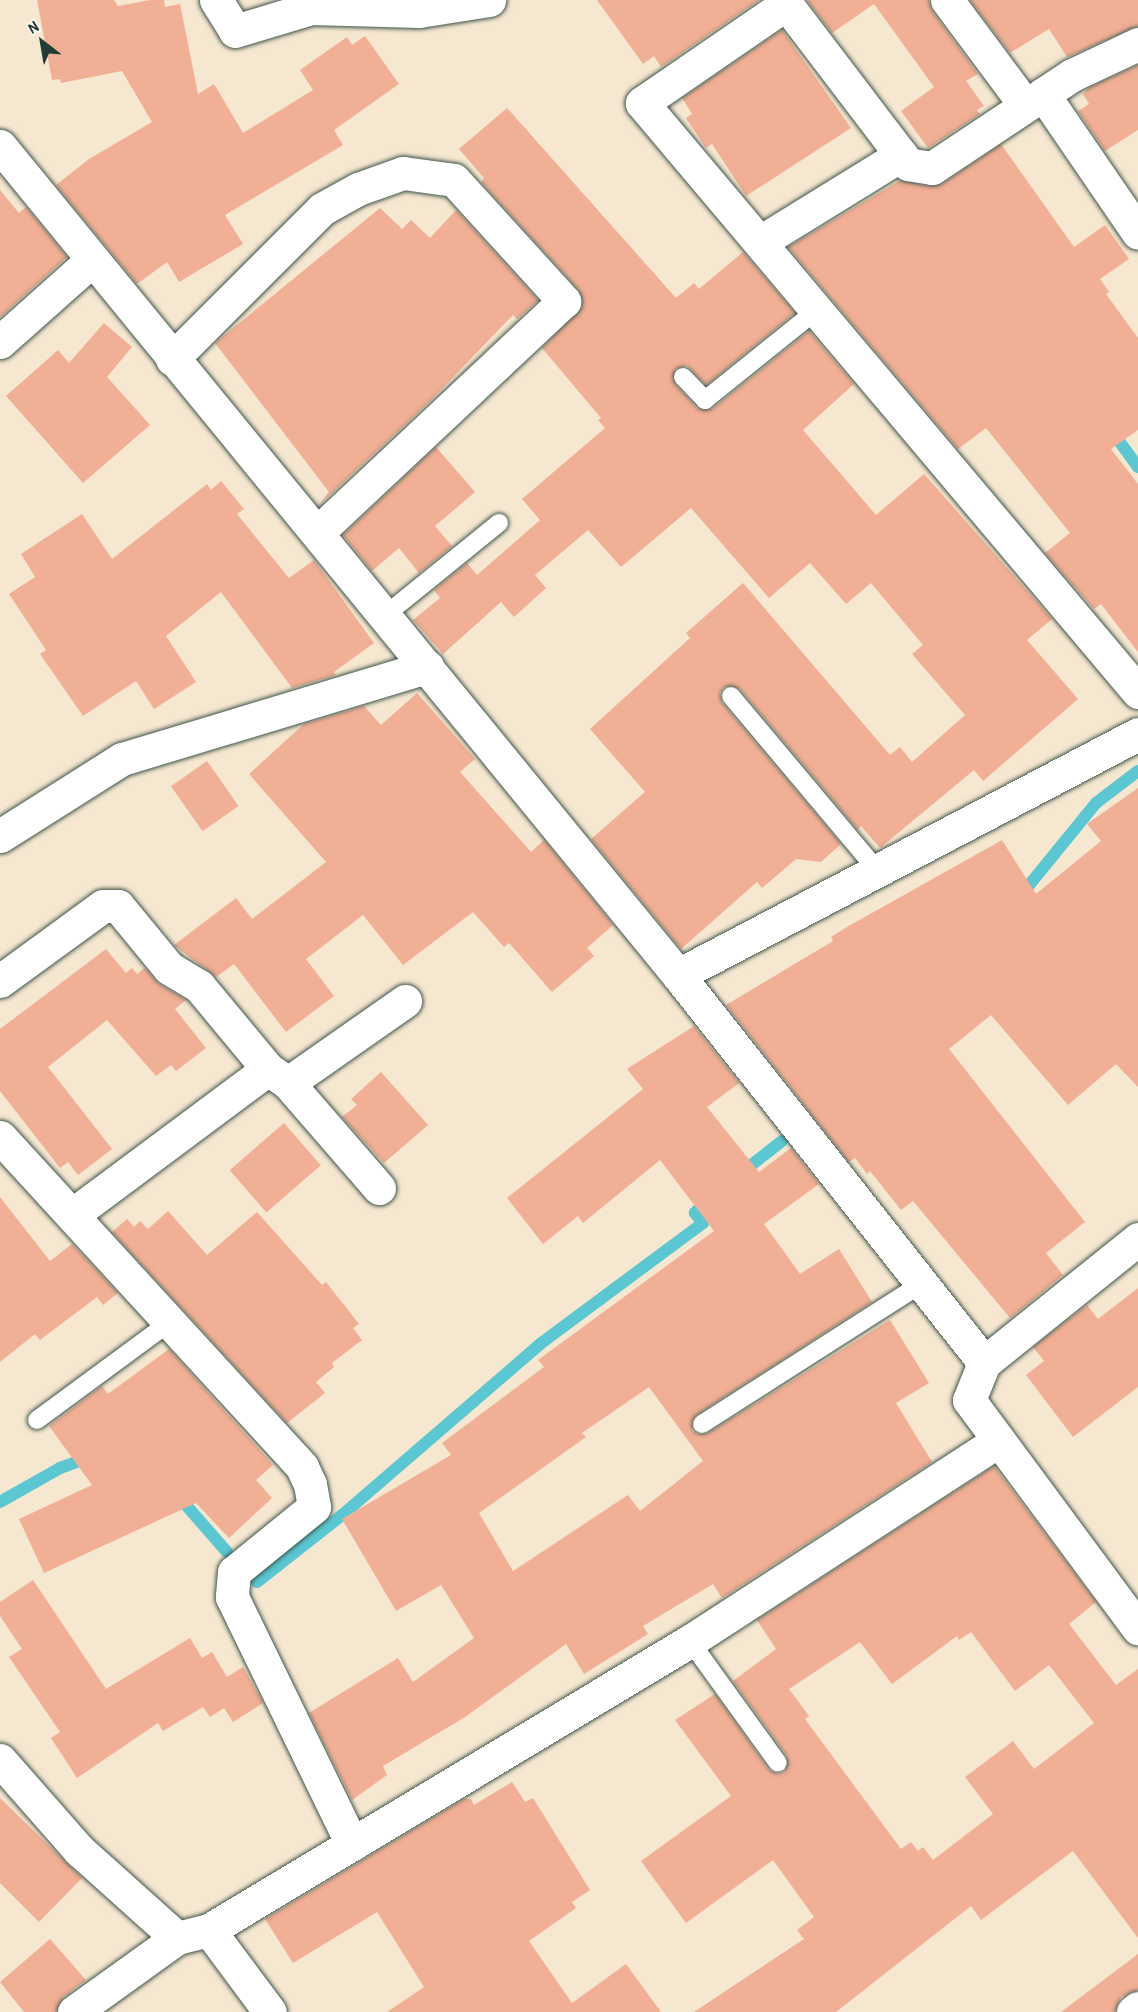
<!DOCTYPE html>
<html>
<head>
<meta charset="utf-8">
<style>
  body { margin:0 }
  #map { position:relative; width:1138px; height:2012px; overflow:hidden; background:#f6e7d0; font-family:"Patrick Hand",sans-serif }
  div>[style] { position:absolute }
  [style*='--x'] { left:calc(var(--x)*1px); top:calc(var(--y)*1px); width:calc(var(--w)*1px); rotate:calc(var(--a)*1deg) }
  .stream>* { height:12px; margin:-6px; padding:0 6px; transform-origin:6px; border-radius:6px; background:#5ac7d2 }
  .building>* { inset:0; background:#f1af95; transform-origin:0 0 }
  .roads { filter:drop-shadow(0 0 2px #3f564b) drop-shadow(0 0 2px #3f564b) }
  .service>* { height:18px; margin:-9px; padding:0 9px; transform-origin:9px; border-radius:9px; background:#fff }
  .minor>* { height:33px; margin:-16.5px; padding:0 16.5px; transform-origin:16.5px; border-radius:16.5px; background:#fff }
  .tertiary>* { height:33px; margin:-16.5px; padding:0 16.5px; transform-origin:16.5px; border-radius:16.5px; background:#fff }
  span { translate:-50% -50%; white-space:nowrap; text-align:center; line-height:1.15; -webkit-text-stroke:6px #fbf7ec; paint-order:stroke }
  .north { position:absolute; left:12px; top:12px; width:60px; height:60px; -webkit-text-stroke:4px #fbf7ec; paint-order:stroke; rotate:329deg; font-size:16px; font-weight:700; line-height:24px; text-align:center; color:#1f3d34 }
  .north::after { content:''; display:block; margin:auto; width:21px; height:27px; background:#1f3d34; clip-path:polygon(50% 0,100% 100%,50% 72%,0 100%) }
</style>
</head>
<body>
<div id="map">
  <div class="stream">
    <i style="--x:1111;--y:430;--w:46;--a:53.9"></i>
    <i style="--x:1021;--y:895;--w:119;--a:-50.8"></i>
    <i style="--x:1096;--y:803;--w:53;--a:-37.3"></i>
    <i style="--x:740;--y:1174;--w:53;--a:-38.2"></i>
    <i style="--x:178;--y:1496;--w:74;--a:48.8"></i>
    <i style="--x:0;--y:1502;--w:69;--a:-29.5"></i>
    <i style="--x:60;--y:1468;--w:32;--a:-20"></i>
    <i style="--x:257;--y:1582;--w:107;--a:-38.2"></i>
    <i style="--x:341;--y:1516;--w:263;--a:-40.8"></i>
    <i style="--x:540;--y:1344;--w:203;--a:-36.6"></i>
    <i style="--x:703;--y:1223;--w:13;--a:-129"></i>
    <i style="--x:695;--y:1213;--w:18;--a:-49"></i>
  </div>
  <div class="building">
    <i style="clip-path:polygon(37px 0,114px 0,118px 6px,150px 0,164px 0,165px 7px,180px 4px,198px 94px,214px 84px,243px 133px,313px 90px,300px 70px,347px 37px,352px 45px,365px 36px,399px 84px,334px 130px,343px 145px,225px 215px,243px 244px,179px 282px,167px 262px,137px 284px,56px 185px,89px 159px,152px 122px,122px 71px,61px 83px,60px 79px,52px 80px)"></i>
    <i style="clip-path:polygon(597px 0,759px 0,661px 67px,654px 56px,643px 64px)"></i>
    <i style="clip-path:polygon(807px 0,929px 0,932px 11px,978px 74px,966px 81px,984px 106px,977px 110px,980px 114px,928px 148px,901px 111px,934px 87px,874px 4px,832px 33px)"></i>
    <i style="clip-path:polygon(970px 0,1138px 0,1138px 26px,1067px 57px,1049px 29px,1010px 53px)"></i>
    <i style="clip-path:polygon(782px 30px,851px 128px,746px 196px,712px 144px,706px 148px,686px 118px,692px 114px,682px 98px)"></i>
    <i style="clip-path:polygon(1138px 65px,1138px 130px,1105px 151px,1078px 111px,1089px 104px,1083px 94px,1088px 88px)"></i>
    <i style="clip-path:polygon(507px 108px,676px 298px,694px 283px,699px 289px,743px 252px,795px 313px,706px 385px,687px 366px,675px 369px,675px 384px,697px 408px,712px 409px,809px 331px,854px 384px,803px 430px,876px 515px,924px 474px,1052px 619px,1027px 640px,1078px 699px,983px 781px,974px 770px,880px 848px,861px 826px,858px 830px,740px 689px,724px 687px,720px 693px,722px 703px,841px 844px,821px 862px,796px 859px,762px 888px,757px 882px,681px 949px,591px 839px,645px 792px,590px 729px,690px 638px,686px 633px,743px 583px,890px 755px,900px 747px,912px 762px,965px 715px,912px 654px,923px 645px,871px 583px,846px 604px,810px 563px,769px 598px,691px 508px,621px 567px,588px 530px,535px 575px,546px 588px,514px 617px,501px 602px,443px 654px,413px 620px,440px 598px,434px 590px,467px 563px,477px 575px,540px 520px,522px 499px,605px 428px,598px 420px,601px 418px,542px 348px,582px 307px,578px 289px,481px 182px,484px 178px,459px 149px)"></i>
    <i style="clip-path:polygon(1001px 144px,1074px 247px,1105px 225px,1129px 259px,1100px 279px,1109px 292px,1106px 294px,1138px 338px,1138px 430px,1111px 449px,1138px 484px,1138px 652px,1101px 604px,1094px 609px,1045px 553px,1070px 533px,986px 428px,958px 449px,788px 247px,901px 180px,929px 186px,942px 184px)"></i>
    <i style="clip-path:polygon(0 190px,19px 213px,26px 207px,67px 257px,0 317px)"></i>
    <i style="clip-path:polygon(380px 208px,402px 229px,411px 220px,430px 238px,456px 210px,538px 300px,517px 319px,513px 315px,430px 401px,320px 504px,329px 492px,215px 343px)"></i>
    <i style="clip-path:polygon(104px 323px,132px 347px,107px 377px,150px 425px,83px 483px,6px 396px,58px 350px,69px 363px)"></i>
    <i style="clip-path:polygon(436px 447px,475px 492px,435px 526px,452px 546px,419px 573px,399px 548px,372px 571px,343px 535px)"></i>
    <i style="clip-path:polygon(221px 481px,244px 509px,237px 514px,289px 578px,314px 560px,374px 643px,334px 672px,336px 675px,292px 688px,221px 592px,166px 636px,196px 682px,154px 709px,136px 681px,83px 716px,40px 654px,46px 650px,9px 594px,35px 577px,21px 554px,82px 514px,112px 559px,207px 484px,211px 490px)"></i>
    <i style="clip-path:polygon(417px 693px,475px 759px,460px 772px,531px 852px,544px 840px,613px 925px,587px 948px,594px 956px,552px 992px,509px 943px,504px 947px,473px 912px,403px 965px,363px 915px,306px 959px,334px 996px,286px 1032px,234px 964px,216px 977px,174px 945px,236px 898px,252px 919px,326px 862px,249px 774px,304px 724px,364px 706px,381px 725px)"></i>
    <i style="left:207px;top:761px;width:55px;height:44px;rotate:55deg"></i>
    <i style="clip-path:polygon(1138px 788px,1138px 1087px,1116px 1064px,1068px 1105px,991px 1015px,949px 1049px,1085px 1222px,1046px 1253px,1063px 1275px,1010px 1318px,913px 1201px,901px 1210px,870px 1171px,867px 1174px,855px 1158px,849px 1162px,726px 1005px,833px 941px,831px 937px,847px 927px,1002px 840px,1036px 894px,1101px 841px,1087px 824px)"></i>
    <i style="clip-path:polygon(106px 949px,126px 973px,132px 968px,137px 974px,145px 968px,159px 984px,186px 1000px,175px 1009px,206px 1048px,176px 1071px,171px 1065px,156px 1076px,107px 1020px,48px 1067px,112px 1149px,78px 1175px,68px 1162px,60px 1168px,0 1091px,0 1029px)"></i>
    <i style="clip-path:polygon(evenodd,694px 1026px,739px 1083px,707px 1107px,759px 1172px,791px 1148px,819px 1184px,764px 1224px,800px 1274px,839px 1249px,872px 1302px,696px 1415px,692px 1430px,697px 1434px,708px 1433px,890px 1320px,929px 1383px,896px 1403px,932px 1462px,722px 1598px,713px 1584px,643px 1626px,648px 1634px,584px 1674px,566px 1644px,465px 1717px,383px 1766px,387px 1775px,352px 1800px,309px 1713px,398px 1658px,413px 1682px,474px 1638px,441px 1585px,396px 1611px,342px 1519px,451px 1455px,442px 1443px,544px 1367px,538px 1360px,714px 1231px,660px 1160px,583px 1223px,578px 1216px,543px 1244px,507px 1198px,643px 1089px,627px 1069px,694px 1026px,649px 1387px,703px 1461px,640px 1511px,628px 1495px,513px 1571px,479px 1513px,586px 1437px,582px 1433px,649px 1387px)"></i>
    <i style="clip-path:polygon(381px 1072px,428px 1125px,384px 1163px,342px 1117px,357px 1105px,351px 1099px)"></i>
    <i style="left:284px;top:1123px;width:56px;height:72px;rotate:49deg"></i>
    <i style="clip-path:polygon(0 1197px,50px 1261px,72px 1244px,118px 1293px,103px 1305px,97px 1297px,40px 1340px,35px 1334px,0 1362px)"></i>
    <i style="clip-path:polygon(168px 1211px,207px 1255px,257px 1212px,322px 1285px,326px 1282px,359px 1324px,353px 1328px,362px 1340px,332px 1363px,334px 1367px,316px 1382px,325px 1393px,287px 1423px,112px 1232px,127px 1219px,134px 1227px,140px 1221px,148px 1229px)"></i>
    <i style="clip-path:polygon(1138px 1288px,1138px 1387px,1073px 1437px,1026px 1375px,1044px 1361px,1033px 1347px,1087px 1305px,1098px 1319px)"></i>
    <i style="clip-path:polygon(169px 1349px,273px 1465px,256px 1480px,272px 1498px,229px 1538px,196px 1503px,44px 1573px,19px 1519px,92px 1485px,49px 1426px,102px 1386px,108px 1394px)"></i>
    <i style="clip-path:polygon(evenodd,994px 1466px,1096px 1602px,1069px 1624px,1116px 1685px,1138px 1669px,1138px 1938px,1073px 1851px,981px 1920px,971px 1906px,836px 2012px,694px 2012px,804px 1939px,797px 1930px,814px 1917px,773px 1860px,686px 1923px,641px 1861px,731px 1796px,675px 1720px,715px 1694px,769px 1770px,779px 1774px,785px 1772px,787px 1756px,733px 1681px,776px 1649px,757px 1620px,994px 1466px,971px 1632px,1015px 1691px,1049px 1665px,1094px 1723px,1034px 1769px,1013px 1741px,965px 1777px,993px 1814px,933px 1860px,923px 1847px,918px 1851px,911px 1842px,901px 1849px,805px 1719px,809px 1716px,789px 1689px,860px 1642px,892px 1684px,957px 1636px,959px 1640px,971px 1632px)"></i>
    <i style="clip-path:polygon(33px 1580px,106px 1689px,190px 1638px,202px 1658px,212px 1652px,227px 1677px,243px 1667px,263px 1703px,233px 1722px,224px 1708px,210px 1717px,203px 1707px,163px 1731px,158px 1723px,77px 1778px,51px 1738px,60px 1732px,9px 1657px,22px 1649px,0 1616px,0 1602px)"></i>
    <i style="clip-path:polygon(512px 1782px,525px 1802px,533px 1798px,590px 1890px,572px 1902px,576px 1908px,529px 1941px,572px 2003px,626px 1964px,661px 2012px,387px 2012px,424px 1987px,377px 1912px,293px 1963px,265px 1919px,464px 1799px,471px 1799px,474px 1805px)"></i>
    <i style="clip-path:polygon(0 1798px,82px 1878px,39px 1922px,0 1883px)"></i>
    <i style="clip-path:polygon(50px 1939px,86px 1980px,63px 1997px,56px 2012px,24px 2012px,0 1982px)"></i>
    <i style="clip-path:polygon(1138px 1954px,1138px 1990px,1121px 1997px,1115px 2012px,1061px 2012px)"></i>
  </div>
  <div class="roads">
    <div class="service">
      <i style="--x:683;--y:377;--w:32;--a:46"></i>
      <i style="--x:705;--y:400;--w:144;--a:-38.8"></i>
      <i style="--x:384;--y:616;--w:148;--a:-39"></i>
      <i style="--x:731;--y:696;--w:227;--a:50"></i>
      <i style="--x:37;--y:1420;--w:165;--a:-36.4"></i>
      <i style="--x:702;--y:1424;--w:260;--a:-32.6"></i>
      <i style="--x:690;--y:1641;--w:150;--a:54.2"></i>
    </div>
    <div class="minor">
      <i style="--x:216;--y:0;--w:36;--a:58"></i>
      <i style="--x:235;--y:31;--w:79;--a:-16.8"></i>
      <i style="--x:311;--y:8;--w:108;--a:1.6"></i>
      <i style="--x:419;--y:11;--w:71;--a:-8.9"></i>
      <i style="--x:947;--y:0;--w:131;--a:53.4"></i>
      <i style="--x:1138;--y:44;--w:73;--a:154.8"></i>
      <i style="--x:1072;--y:75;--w:168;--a:146.4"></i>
      <i style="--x:932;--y:168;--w:24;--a:-171"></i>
      <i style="--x:908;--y:164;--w:201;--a:-127.3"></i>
      <i style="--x:786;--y:4;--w:175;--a:145.5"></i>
      <i style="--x:642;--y:103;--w:770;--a:49.9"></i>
      <i style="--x:1043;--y:94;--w:168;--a:55.6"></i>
      <i style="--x:0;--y:146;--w:1071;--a:50.72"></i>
      <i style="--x:678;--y:975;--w:494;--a:51.7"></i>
      <i style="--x:760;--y:242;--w:166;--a:-31.7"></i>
      <i style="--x:0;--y:342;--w:123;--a:-41.7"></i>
      <i style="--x:172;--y:359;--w:212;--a:-45"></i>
      <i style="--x:322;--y:209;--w:41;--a:-29.1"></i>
      <i style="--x:358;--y:189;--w:48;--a:-19.6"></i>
      <i style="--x:403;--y:173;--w:51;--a:7.8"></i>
      <i style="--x:454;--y:180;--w:164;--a:47.7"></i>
      <i style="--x:564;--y:301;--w:339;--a:136.8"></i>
      <i style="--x:0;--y:836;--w:144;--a:-32.3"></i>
      <i style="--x:122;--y:759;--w:319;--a:-16.8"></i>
      <i style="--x:0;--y:981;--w:127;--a:-36.1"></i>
      <i style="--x:103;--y:906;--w:15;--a:0"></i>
      <i style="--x:118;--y:906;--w:80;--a:50.6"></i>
      <i style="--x:169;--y:968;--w:35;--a:31"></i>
      <i style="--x:199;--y:986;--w:108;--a:50.3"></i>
      <i style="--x:268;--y:1069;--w:24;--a:35"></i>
      <i style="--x:288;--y:1083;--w:139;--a:49.1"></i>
      <i style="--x:288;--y:1083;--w:143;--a:-35"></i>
      <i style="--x:0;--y:1137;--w:447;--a:47.5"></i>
      <i style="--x:302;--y:1467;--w:19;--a:65"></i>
      <i style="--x:310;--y:1484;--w:23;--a:80"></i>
      <i style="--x:314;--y:1507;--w:103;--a:140.9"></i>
      <i style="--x:234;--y:1572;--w:25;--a:95"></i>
      <i style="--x:232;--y:1597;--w:275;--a:64.1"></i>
      <i style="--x:72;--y:1215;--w:244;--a:-36.7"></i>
      <i style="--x:1138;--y:1239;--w:198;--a:141.2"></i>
      <i style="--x:984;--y:1363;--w:40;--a:112"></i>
      <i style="--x:969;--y:1400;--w:284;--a:53.5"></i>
      <i style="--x:0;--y:1760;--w:120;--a:48.7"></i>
      <i style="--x:79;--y:1850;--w:132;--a:41.9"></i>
      <i style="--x:209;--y:1930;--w:102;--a:53.4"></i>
      <i style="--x:74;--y:2012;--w:127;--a:-35.7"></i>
      <i style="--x:177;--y:1938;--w:33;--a:-14"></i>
      <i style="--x:209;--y:1930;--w:561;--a:-31"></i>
      <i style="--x:690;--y:1641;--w:367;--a:-33"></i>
      <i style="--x:1133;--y:2012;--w:6;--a:-39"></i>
    </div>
    <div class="tertiary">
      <i style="--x:678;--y:975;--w:519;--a:-27.65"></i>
    </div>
  </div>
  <div class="north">N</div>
</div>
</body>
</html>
